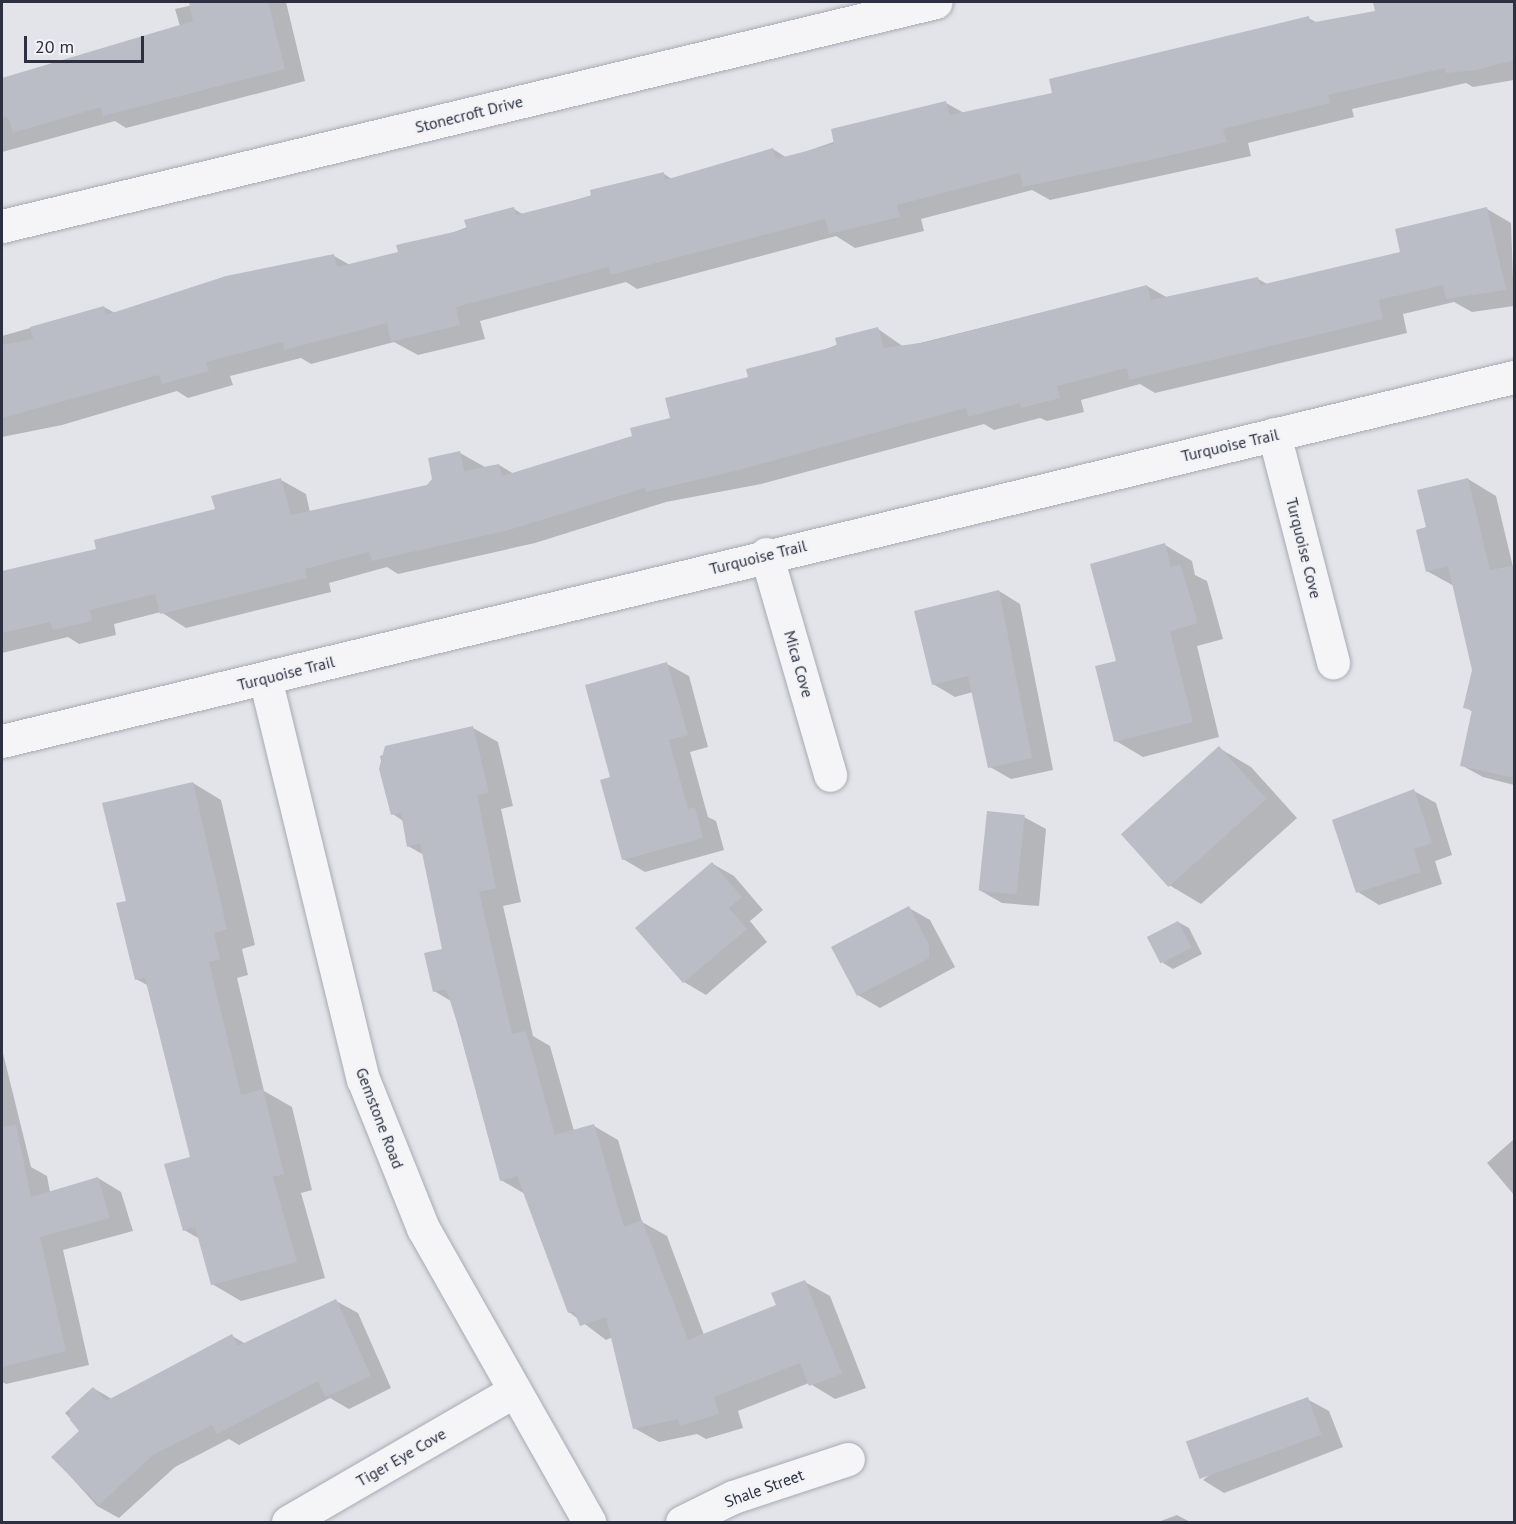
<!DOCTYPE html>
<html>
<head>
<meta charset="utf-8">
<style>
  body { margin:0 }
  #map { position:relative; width:1516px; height:1524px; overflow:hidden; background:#e2e4e9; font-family:"PT Sans",sans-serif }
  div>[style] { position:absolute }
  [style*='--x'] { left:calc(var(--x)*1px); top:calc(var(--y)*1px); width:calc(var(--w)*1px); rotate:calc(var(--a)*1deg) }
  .shadow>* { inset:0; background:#0003 }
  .building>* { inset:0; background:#babdc6; transform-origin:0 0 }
  .roads { filter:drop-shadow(0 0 2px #a8aab3) drop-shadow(0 0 2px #a8aab3) }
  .minor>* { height:33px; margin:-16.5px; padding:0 16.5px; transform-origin:16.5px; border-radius:16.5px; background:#f5f5f8 }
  span { translate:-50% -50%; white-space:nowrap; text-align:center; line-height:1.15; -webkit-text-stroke:5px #f2f3f7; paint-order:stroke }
  .street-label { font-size:16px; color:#2c3040 }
  .frame { position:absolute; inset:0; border:3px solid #2c3040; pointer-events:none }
  .scale { position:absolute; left:24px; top:36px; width:120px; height:27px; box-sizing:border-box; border:3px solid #2c3040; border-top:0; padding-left:8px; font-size:18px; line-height:21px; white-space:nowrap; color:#2c3040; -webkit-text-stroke:4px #f2f3f7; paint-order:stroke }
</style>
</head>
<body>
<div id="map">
  <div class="shadow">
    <i style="clip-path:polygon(207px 2px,286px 2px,305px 81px,126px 128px,115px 121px,2px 152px,2px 79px,180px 26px,175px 9px)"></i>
    <i style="clip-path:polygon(1374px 2px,1514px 2px,1514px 80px,1473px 87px,1466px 83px,1352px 109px,1354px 117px,1248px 143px,1251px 156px,1050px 200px,1032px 190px,921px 219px,924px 231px,855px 248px,836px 236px,637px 289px,626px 282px,480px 321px,485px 339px,418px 355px,394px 342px,311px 364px,301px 358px,230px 376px,233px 385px,188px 398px,177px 391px,62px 425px,2px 437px,2px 336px,104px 307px,115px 313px,334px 256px,350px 265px,400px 253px,514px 209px,524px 215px,664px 174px,672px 179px,773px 149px,787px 158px,946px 103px,964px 113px,1054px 94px,1308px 18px,1318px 23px,1377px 12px)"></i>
    <i style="clip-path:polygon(1487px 209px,1511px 223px,1514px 306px,1472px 312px,1454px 302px,1403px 314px,1407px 333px,1155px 393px,1140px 384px,1081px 400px,1084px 412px,1047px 421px,1040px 418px,994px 430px,984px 424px,761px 484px,666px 502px,535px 543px,398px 574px,387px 567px,329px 583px,331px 592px,186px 628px,161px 612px,114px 624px,116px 635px,79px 644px,68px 637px,2px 653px,2px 573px,98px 550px,216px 510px,281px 480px,306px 494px,310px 512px,428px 486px,460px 453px,485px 467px,499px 465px,514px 474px,634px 437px,750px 378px,878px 329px,904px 347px,1147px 286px,1168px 298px,1258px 279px,1269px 285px,1402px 253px)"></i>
    <i style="clip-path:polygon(1468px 479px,1496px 496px,1513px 567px,1454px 586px,1427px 571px,1428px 528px)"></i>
    <i style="clip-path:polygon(1165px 545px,1192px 561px,1195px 575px,1207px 581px,1223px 639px,1197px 646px,1219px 737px,1143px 757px,1116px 741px,1118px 662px)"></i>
    <i style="clip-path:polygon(999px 591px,1020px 604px,1053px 770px,1011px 779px,990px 767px,973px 692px,955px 697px,933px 684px)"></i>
    <i style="clip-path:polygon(667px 664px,689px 676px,708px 747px,690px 752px,708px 817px,716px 821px,724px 850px,645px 872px,623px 859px)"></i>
    <i style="clip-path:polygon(1514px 685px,1514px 785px,1483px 777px,1461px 765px,1473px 712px,1465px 707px)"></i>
    <i style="clip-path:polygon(473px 728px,498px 742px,513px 806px,501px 809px,521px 902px,503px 906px,533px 1036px,550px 1046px,574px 1131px,594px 1126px,618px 1140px,642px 1222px,667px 1236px,704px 1335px,778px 1306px,805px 1282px,830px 1296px,866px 1388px,835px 1399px,809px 1383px,738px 1411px,743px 1428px,706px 1439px,697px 1434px,659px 1442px,634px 1428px,613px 1337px,606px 1340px,569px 1312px,525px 1194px,501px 1180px,451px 1001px,434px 991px,444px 950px,424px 855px,408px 846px,403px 821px,393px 814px,380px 756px)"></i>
    <i style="clip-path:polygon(1219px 748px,1251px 767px,1297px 818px,1201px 904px,1169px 885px)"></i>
    <i style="clip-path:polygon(193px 783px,221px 800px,255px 945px,242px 949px,248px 975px,237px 978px,264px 1091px,292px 1107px,312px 1190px,301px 1193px,325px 1278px,241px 1301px,212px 1284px,200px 1239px,184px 1230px,192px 1158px,149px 986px,136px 979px,128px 902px)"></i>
    <i style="clip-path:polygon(1414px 791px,1436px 803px,1452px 855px,1435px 861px,1442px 884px,1379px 905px,1358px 892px)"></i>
    <i style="clip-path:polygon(1024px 817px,1046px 829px,1039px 906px,1002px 903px,981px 891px)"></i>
    <i style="clip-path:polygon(713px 864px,734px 876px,763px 910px,750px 921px,767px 942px,706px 995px,684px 982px,637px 928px)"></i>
    <i style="clip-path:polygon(909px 908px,930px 920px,955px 967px,880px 1008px,858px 995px)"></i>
    <i style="clip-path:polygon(1178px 922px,1189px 928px,1202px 954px,1173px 969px,1163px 963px)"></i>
    <i style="clip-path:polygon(2px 1049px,31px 1167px,47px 1176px,50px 1192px,98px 1178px,121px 1192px,133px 1231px,63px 1250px,89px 1365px,6px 1384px,2px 1382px)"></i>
    <i style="clip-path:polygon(1514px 1139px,1514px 1195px,1487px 1163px)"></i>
    <i style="clip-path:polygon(336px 1301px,358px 1313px,391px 1388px,349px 1409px,330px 1398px,239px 1445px,229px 1439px,175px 1467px,119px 1518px,97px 1506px,53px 1457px,81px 1431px,65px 1413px,93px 1388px,112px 1399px,232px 1336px,246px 1344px)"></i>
    <i style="clip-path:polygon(1307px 1399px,1329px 1411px,1343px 1447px,1224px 1493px,1203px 1480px)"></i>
    <i style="clip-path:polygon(1177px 1515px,1190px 1522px,1158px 1522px)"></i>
  </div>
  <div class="building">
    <i style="clip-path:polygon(189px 2px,268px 2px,285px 69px,103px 116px,101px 107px,13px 133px,8px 117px,2px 118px,2px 78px,193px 21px)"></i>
    <i style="clip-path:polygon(1373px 2px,1515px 2px,1515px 60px,1476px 70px,1446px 73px,1445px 68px,1328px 95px,1330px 103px,1223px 129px,1227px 142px,1159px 158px,1023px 187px,1020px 173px,897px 205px,900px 217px,829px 234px,825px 219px,610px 275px,609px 267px,456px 307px,460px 325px,391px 342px,387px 323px,284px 350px,283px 342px,206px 362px,209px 371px,162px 384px,159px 375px,2px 418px,2px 345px,33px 339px,30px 327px,104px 306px,106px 315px,226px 276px,334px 254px,337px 267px,398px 252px,396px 245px,467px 229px,464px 220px,514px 207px,516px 215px,591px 196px,590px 190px,664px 172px,665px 180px,773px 148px,776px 159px,834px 144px,831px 129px,946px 101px,950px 115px,1052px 93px,1049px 79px,1309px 16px,1310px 23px,1375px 11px)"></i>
    <i style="clip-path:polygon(1487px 207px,1506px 290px,1446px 299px,1443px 285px,1379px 300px,1383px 319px,1129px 380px,1127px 368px,1057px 386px,1060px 398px,1021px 408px,1020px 403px,968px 417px,966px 408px,735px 471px,646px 492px,645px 488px,509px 530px,372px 561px,369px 552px,305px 569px,307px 578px,160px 614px,155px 594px,90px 610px,92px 621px,53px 630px,50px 622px,2px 633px,2px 571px,96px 549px,94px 540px,215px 509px,211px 496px,281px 478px,291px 515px,427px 485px,432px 479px,428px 458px,460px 451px,464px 471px,499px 464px,502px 476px,632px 436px,630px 428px,670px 418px,665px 398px,748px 377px,746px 369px,837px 346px,835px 338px,878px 327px,884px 348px,927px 342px,1147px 285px,1151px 300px,1258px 277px,1260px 285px,1400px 252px,1395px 229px)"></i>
    <i style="clip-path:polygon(1468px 478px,1490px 570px,1515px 565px,1515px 778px,1460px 766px,1472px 710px,1463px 708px,1472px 670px,1448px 566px,1426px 572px,1416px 530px,1426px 527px,1417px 490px)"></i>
    <i style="clip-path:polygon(1165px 543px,1171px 567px,1180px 564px,1197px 619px,1196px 624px,1170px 631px,1193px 722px,1114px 742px,1095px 666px,1116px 661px,1090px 564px)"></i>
    <i style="clip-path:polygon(999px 590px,1032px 758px,988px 768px,968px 676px,932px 685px,914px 611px)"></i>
    <i style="clip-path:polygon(667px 662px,688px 735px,669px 740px,688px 809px,695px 807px,703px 838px,622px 860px,600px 780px,610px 777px,585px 685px)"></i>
    <i style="clip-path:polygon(473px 726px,489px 793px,477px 795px,496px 888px,479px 892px,512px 1034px,526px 1031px,555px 1135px,594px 1124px,624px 1227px,642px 1220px,688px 1340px,776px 1305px,771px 1293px,805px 1280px,842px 1374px,809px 1386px,800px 1363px,714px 1397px,719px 1414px,680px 1426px,678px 1419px,633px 1429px,606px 1317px,580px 1326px,574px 1311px,568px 1313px,517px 1176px,500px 1181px,457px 1022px,446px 989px,433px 992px,424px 953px,442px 949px,420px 843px,407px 847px,401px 813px,391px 815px,379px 769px,385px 746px)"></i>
    <i style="left:1219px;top:746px;width:71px;height:132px;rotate:48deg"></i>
    <i style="clip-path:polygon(193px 782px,227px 929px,214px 933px,220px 959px,209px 962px,241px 1095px,263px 1089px,284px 1174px,273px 1177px,297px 1262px,211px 1285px,195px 1227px,183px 1231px,164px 1164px,190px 1157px,145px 978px,135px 980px,116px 903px,126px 901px,102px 803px)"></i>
    <i style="clip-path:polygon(1414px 789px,1432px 843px,1414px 849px,1421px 872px,1356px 893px,1332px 820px)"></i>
    <i style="left:987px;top:811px;width:38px;height:80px;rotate:6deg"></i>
    <i style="clip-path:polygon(712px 862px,742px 897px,729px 908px,747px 929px,683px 983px,635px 928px)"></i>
    <i style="clip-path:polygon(909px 906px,929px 945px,929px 958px,857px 996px,831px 947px)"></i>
    <i style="left:1178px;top:921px;width:30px;height:35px;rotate:63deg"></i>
    <i style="clip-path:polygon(16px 1125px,31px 1197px,98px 1177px,110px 1218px,40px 1237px,66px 1351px,2px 1367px,2px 1127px)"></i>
    <i style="clip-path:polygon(336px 1299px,371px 1376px,326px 1397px,318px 1381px,217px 1434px,212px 1425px,153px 1455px,99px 1505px,51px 1457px,79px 1431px,70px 1420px,70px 1408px,93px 1387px,106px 1401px,232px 1334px,238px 1346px)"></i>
    <i style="left:1308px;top:1397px;width:40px;height:130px;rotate:70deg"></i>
  </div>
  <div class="roads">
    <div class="minor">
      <i style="--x:2;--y:226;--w:960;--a:-13.49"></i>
      <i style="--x:1274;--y:434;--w:236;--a:75.5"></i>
      <i style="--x:766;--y:554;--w:230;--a:73.8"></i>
      <i style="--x:265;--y:678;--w:413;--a:76.3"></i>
      <i style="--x:363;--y:1079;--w:161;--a:68.1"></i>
      <i style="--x:423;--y:1228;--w:338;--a:60.5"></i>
      <i style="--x:2;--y:741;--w:1555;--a:-13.54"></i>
      <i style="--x:288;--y:1522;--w:261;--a:-30.1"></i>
      <i style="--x:682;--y:1522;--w:57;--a:-26.1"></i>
      <i style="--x:733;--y:1497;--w:121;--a:-18.3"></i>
    </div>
  </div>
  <div class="street-label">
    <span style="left:469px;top:114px;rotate:-14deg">Stonecroft Drive</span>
    <span style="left:1230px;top:445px;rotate:-13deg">Turquoise Trail</span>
    <span style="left:1304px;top:548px;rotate:76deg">Turquoise Cove</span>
    <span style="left:758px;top:557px;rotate:-14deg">Turquoise Trail</span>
    <span style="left:799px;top:664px;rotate:74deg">Mica Cove</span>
    <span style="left:286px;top:673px;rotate:-14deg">Turquoise Trail</span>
    <span style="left:380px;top:1118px;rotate:69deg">Gemstone Road</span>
    <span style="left:401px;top:1457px;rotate:-30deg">Tiger Eye Cove</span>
    <span style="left:764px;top:1488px;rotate:-20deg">Shale Street</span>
  </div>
  <div class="frame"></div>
  <div class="scale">20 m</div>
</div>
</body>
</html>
